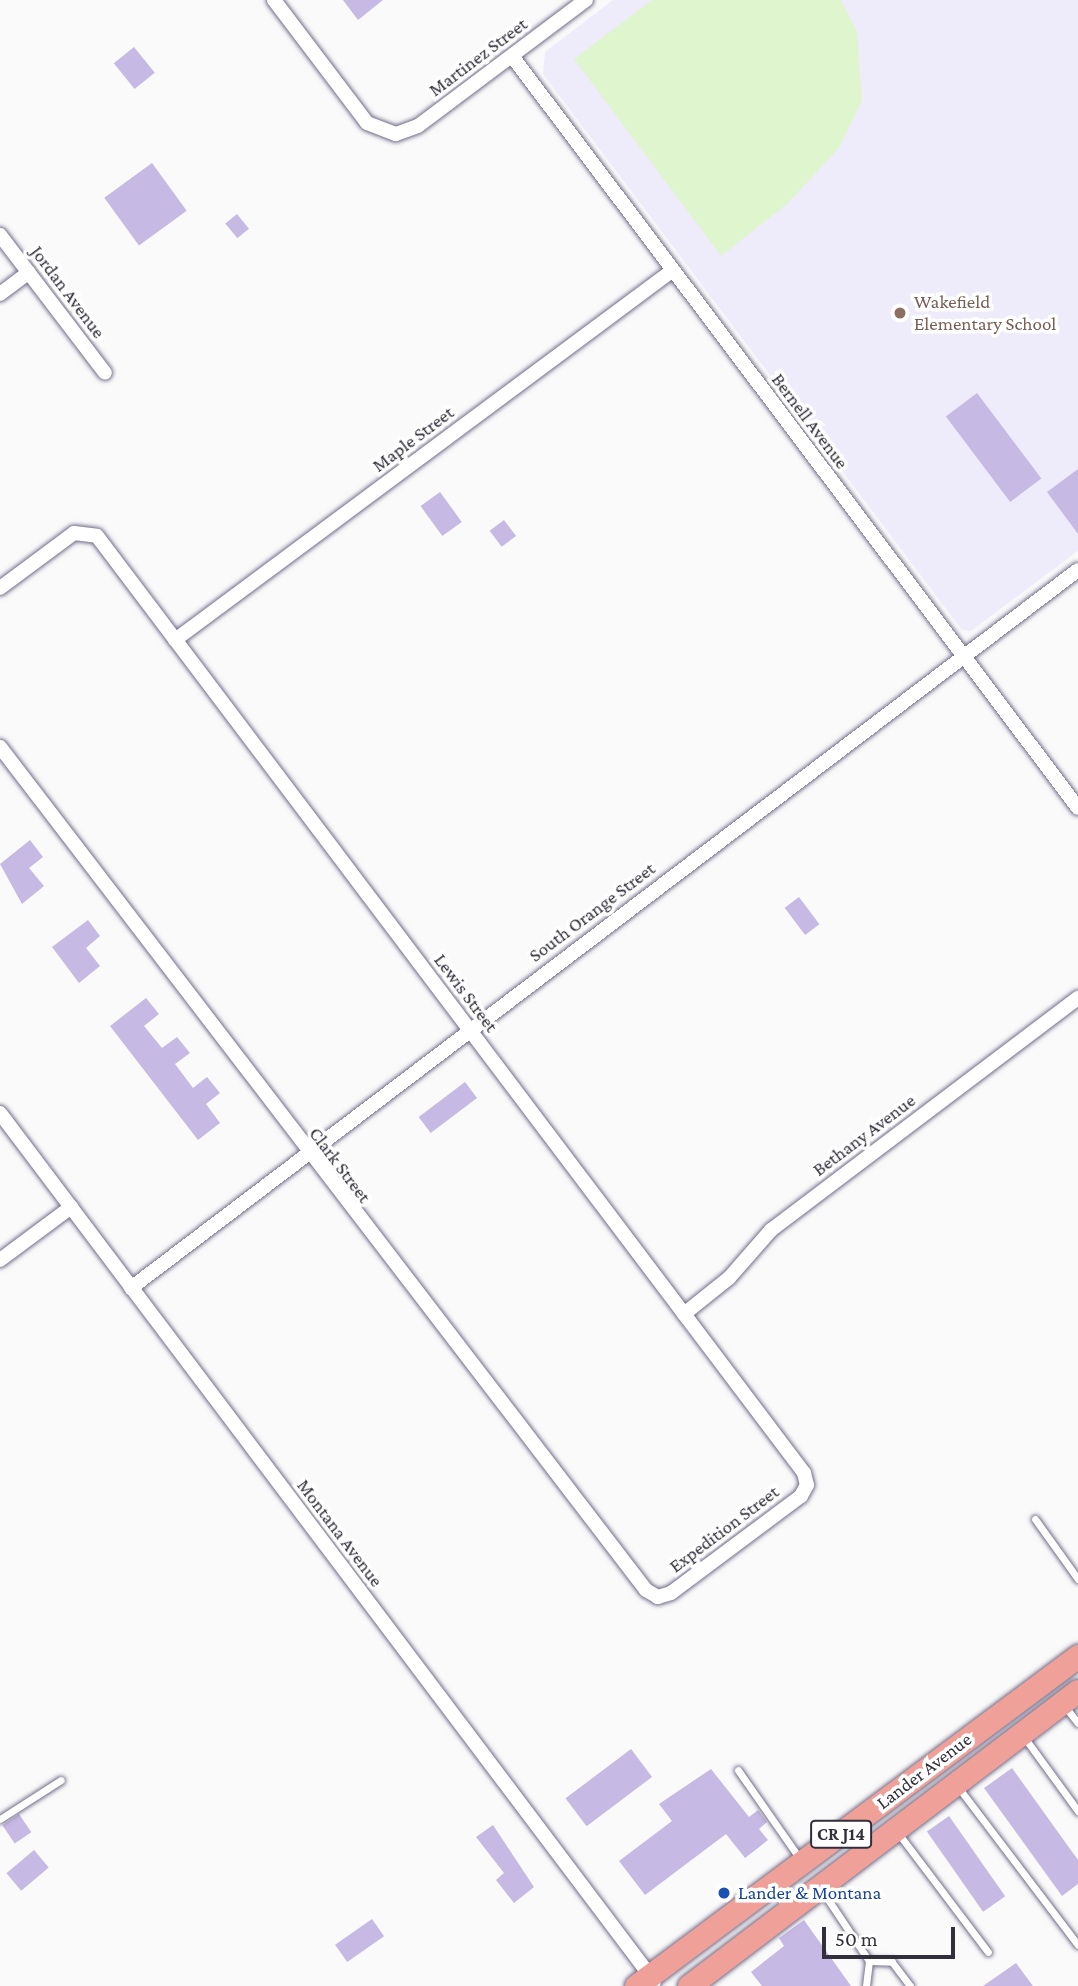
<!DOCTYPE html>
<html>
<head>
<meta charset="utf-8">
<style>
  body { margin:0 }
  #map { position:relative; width:1078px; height:1986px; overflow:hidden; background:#fafafa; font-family:"Crimson Pro",serif }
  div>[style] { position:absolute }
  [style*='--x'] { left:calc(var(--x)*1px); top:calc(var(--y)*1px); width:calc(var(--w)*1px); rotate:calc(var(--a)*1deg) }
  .built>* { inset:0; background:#eeebfb }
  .green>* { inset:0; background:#def5cd }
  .building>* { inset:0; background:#c6b9e4; transform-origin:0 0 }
  .roads { filter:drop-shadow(0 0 2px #736d89) drop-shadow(0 0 2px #736d89) }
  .lane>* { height:7px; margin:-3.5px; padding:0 3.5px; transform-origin:3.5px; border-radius:3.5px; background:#fff }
  .street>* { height:14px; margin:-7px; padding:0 7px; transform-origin:7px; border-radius:7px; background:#fff }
  .primary>* { height:23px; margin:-11.5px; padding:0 11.5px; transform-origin:11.5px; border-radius:11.5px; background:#efa098 }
  .dots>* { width:19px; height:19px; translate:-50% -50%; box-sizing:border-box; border:4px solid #fff; border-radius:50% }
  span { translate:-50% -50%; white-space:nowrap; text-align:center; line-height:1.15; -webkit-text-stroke:7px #fff; paint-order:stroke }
  .shield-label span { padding:2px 5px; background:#fff; border:2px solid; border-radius:5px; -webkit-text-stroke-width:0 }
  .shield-label { font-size:18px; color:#312f3b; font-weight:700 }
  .street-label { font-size:19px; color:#312f3b }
  .education-label { font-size:19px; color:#785e54 }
  .left { translate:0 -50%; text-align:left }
  .transit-label { font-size:19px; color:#164399 }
  .scale { position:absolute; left:822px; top:1927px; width:133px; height:32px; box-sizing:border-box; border:4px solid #312f3b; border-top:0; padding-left:9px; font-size:21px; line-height:24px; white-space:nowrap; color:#312f3b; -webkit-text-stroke:5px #fff; paint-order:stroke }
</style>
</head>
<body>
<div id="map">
  <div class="built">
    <i style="clip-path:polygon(613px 0,1078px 0,1078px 551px,971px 631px,962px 630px,543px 74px,545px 52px)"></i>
  </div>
  <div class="green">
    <i style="clip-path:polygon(652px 0,841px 0,857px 32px,862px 101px,839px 148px,787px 204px,721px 256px,574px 59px)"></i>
  </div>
  <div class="building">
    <i style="clip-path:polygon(343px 0,383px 0,358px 20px)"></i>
    <i style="left:134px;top:47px;width:33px;height:26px;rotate:51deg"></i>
    <i style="left:152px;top:163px;width:59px;height:59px;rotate:54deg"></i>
    <i style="left:237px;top:214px;width:19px;height:15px;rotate:51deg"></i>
    <i style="left:977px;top:393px;width:107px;height:39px;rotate:53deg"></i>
    <i style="clip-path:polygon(1078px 469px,1078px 534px,1047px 492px)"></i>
    <i style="left:440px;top:492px;width:37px;height:24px;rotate:54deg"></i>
    <i style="left:504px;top:520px;width:20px;height:18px;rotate:53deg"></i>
    <i style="clip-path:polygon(30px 840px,43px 857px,29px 868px,44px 886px,22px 904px,0 864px)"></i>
    <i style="left:799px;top:897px;width:34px;height:18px;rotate:53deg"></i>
    <i style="clip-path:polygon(88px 920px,100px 936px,86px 948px,100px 966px,79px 983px,52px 947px)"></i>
    <i style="clip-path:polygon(146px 998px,159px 1014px,144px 1026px,162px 1048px,177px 1037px,190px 1053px,175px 1064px,193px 1088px,207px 1077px,220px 1093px,206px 1104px,220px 1123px,198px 1140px,110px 1026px)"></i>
    <i style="left:465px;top:1082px;width:20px;height:58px;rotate:53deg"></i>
    <i style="left:631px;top:1749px;width:35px;height:82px;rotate:53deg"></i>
    <i style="clip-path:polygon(1012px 1768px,1078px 1860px,1078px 1884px,1062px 1896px,984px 1788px)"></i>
    <i style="clip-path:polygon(711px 1769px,749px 1817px,758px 1810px,767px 1822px,759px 1829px,768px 1840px,745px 1858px,726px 1834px,645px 1895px,619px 1861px,672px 1821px,659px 1804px)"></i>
    <i style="left:19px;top:1814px;width:22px;height:20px;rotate:56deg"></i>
    <i style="left:949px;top:1816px;width:98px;height:27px;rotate:55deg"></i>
    <i style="clip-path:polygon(493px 1825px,534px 1887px,514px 1903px,496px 1880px,504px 1873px,476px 1837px)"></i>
    <i style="left:34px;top:1850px;width:23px;height:36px;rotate:50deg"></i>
    <i style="left:372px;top:1919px;width:21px;height:45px;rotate:55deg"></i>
    <i style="clip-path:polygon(804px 1920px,851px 1986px,762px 1986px,751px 1972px,784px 1946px,779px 1938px)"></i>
    <i style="clip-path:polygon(1016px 1963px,1033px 1986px,983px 1986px)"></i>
  </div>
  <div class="roads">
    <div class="lane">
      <i style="--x:1035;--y:1519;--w:74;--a:54.4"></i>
      <i style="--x:1063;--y:1704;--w:24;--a:52"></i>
      <i style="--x:1024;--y:1737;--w:92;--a:53.9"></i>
      <i style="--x:738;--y:1770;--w:108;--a:55.1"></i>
      <i style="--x:958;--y:1787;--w:198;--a:52.8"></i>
      <i style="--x:0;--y:1819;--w:72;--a:-32.6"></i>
      <i style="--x:898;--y:1833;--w:149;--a:52.9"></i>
      <i style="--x:821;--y:1889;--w:87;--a:56.3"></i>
      <i style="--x:869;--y:1961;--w:25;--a:97"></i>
      <i style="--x:869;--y:1961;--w:23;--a:2"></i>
      <i style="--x:892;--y:1962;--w:30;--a:53"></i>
    </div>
    <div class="street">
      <i style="--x:274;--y:0;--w:154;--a:52.9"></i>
      <i style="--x:367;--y:123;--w:31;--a:21"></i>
      <i style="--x:396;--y:134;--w:23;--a:-20"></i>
      <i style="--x:418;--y:126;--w:210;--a:-36.9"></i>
      <i style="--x:512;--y:56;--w:941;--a:53.03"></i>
      <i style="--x:0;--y:235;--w:173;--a:52.7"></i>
      <i style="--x:0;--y:294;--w:36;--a:-37"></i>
      <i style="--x:0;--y:588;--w:92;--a:-36.6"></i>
      <i style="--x:74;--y:533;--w:23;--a:7"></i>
      <i style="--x:97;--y:536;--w:1174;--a:52.96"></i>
      <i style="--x:804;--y:1473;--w:12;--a:76"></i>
      <i style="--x:807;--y:1485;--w:13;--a:119"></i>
      <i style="--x:801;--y:1496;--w:162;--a:143.3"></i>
      <i style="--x:671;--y:1593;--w:14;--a:163"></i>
      <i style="--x:658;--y:1597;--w:14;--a:-150"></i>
      <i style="--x:646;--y:1590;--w:1062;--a:-127.46"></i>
      <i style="--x:175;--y:640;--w:620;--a:-36.61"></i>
      <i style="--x:0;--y:1113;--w:1087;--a:53"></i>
      <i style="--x:0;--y:1260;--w:89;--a:-36.7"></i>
      <i style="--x:131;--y:1288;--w:1188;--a:-37.17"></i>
      <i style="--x:684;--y:1314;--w:58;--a:-38.7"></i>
      <i style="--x:729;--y:1278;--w:64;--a:-48.8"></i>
      <i style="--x:771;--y:1230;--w:385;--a:-37.1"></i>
    </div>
    <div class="primary">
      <i style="--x:636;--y:1986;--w:552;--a:-36.75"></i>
      <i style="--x:689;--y:1986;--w:488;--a:-37.2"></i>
    </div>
  </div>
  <div class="dots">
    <i style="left:900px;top:313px;background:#8d6e63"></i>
    <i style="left:724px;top:1893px;background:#1a4fb4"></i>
  </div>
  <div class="shield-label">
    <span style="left:841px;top:1834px">CR J14</span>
  </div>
  <div class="street-label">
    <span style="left:478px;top:57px;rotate:-37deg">Martinez Street</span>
    <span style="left:68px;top:292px;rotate:53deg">Jordan Avenue</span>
    <span style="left:810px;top:421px;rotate:53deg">Bernell Avenue</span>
    <span style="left:413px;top:439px;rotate:-37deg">Maple Street</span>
    <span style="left:592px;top:912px;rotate:-37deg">South Orange Street</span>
    <span style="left:466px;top:993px;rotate:53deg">Lewis Street</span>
    <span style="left:864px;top:1135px;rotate:-37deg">Bethany Avenue</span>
    <span style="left:340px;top:1165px;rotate:53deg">Clark Street</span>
    <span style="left:724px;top:1529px;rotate:-37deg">Expedition Street</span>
    <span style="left:340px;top:1533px;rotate:53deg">Montana Avenue</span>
    <span style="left:924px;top:1771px;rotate:-37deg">Lander Avenue</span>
  </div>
  <div class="education-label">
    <span class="left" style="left:914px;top:313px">Wakefield<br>Elementary School</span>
  </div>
  <div class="transit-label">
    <span class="left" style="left:738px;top:1893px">Lander &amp; Montana</span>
  </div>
  <div class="scale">50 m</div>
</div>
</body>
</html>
